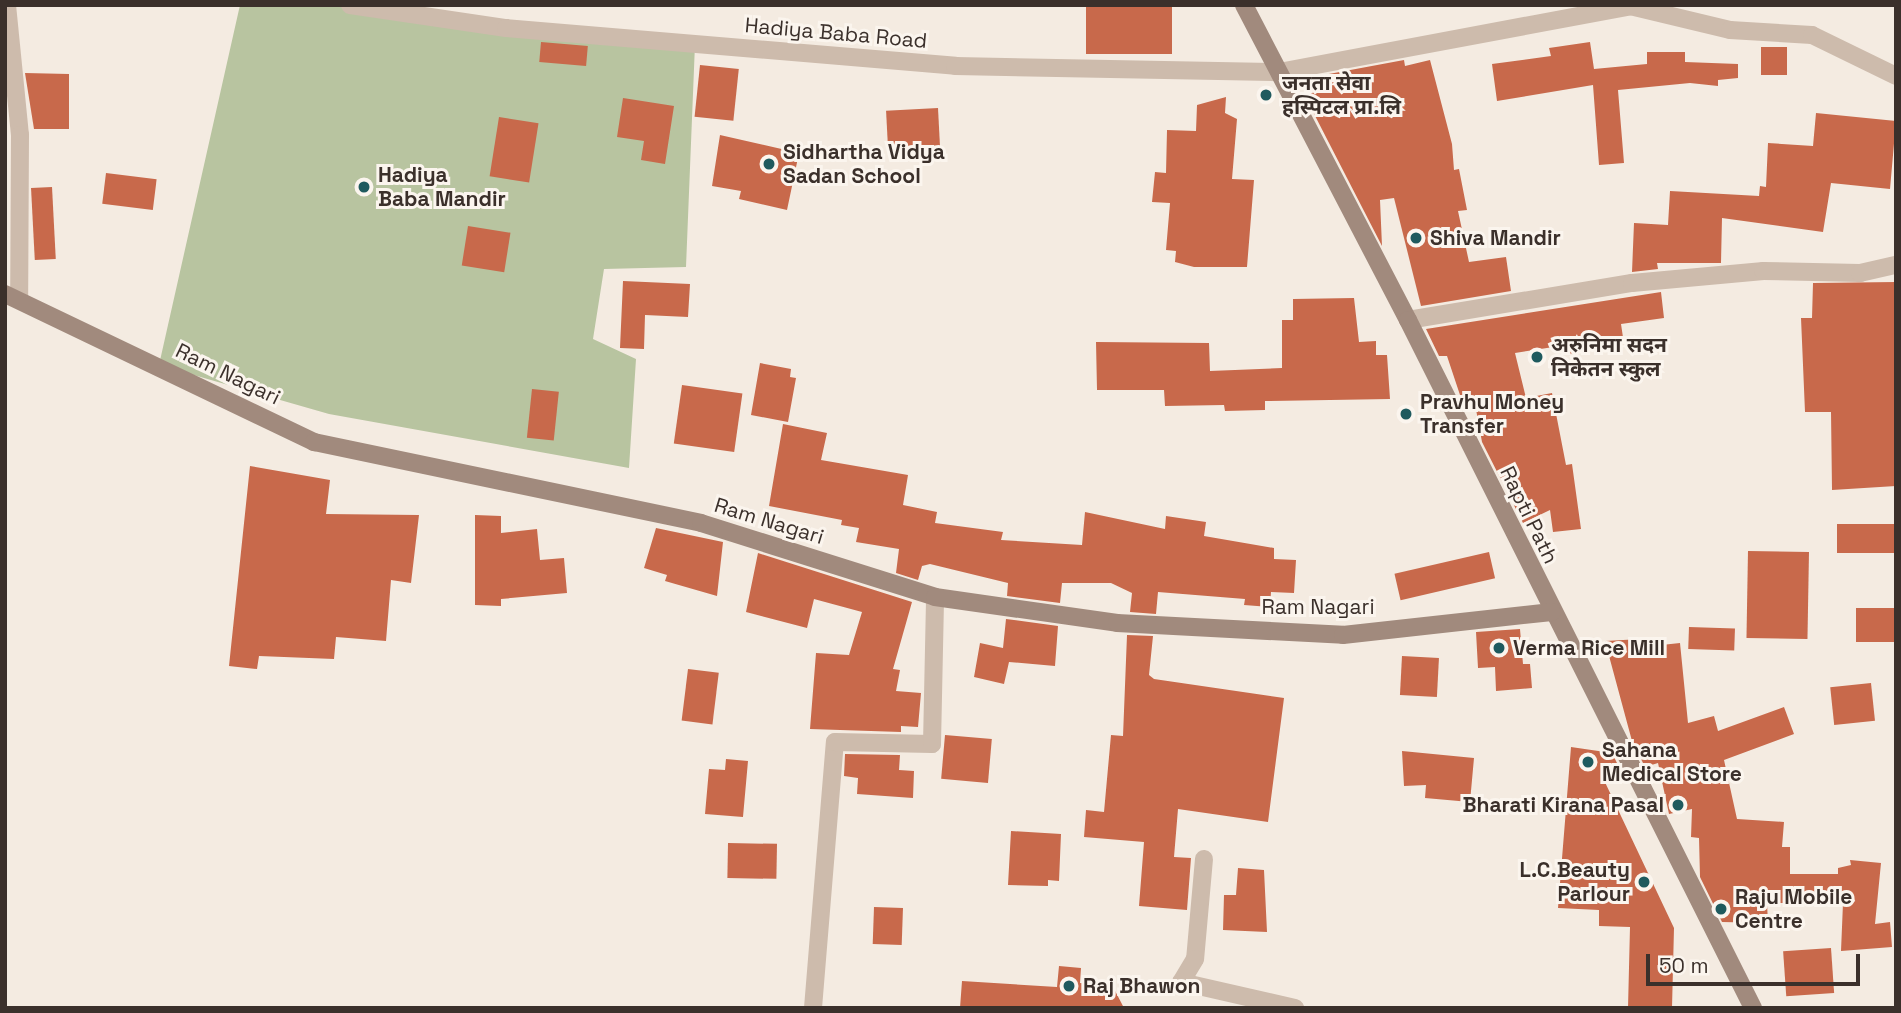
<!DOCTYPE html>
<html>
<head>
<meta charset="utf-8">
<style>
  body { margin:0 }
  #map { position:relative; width:1901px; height:1013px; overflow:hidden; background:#f4ebe1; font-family:"Space Grotesk","Noto Sans Devanagari",sans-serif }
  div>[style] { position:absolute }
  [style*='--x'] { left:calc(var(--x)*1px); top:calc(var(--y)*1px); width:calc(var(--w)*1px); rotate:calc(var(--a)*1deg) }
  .green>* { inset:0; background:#b8c4a0 }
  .building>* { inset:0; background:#c8694b; transform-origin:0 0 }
  .street>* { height:18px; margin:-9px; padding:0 9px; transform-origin:9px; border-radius:9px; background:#cdbbac }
  .secondary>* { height:18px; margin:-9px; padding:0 9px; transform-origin:9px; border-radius:9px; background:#a18a7d }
  .dots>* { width:19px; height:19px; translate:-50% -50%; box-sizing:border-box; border:4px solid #fbf5ee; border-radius:50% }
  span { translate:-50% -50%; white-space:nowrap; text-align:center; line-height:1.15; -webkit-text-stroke:6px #fbf5ee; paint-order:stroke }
  .street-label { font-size:21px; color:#3b302b }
  .poi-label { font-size:21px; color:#3b302b; font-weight:700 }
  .left { translate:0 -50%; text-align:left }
  .right { translate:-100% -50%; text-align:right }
  .frame { position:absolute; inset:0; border:7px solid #3b302b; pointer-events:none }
  .scale { position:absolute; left:1646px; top:954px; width:214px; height:32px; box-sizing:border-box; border:4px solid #3b302b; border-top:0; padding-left:9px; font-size:21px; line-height:24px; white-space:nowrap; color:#3b302b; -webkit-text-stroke:5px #fbf5ee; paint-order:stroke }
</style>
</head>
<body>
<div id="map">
  <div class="green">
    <i style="clip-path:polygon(240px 5px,372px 5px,695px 44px,686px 267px,604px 269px,593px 339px,636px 359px,629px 468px,329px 414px,159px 365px)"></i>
  </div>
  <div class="building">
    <i style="left:1086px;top:5px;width:86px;height:49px"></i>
    <i style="left:541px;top:42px;width:47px;height:20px;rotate:5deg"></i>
    <i style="clip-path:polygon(1590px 42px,1594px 69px,1647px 64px,1647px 52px,1685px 52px,1685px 62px,1738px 64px,1738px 78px,1718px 80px,1718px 86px,1690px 83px,1618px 90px,1624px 163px,1599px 165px,1593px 85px,1497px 101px,1492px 64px,1551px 56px,1549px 48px)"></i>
    <i style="left:1761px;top:47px;width:26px;height:28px"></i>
    <i style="clip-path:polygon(1404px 60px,1405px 66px,1430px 60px,1452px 144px,1454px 170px,1459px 169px,1467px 210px,1458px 211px,1469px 262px,1506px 257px,1511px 291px,1421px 306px,1394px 198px,1380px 200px,1382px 246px,1311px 108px,1302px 79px)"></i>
    <i style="left:700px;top:65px;width:39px;height:52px;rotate:6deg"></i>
    <i style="clip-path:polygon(25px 73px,69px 74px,69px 129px,34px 129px)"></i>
    <i style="clip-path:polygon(1226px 97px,1225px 113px,1237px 119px,1232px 179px,1254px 180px,1247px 267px,1194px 267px,1175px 262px,1176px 251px,1166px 250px,1170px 203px,1152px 202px,1155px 172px,1166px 173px,1167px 130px,1196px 131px,1197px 105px)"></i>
    <i style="clip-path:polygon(623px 98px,674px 106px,665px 164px,641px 160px,644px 141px,617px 137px)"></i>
    <i style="left:938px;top:108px;width:42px;height:52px;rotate:87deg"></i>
    <i style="clip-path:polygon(1816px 113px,1896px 121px,1890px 189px,1831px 183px,1823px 232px,1722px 218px,1721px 263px,1657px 263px,1658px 269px,1632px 272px,1634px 223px,1668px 225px,1670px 191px,1759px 196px,1760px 186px,1766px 187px,1768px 143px,1813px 146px)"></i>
    <i style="left:499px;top:117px;width:40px;height:60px;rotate:9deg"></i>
    <i style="clip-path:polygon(720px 135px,799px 153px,787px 210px,739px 199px,741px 191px,712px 186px)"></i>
    <i style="left:106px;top:173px;width:51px;height:31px;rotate:7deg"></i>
    <i style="left:52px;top:187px;width:72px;height:21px;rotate:87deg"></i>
    <i style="left:468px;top:226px;width:43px;height:40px;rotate:9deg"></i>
    <i style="clip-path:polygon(623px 281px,690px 284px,688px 317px,645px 315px,644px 349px,620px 348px)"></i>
    <i style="clip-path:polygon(1896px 282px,1896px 486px,1832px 490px,1831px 412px,1805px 412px,1801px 318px,1812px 318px,1813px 283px)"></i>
    <i style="clip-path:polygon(1661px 292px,1664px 318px,1621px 324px,1624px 344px,1568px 354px,1560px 346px,1515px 353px,1526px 398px,1552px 393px,1566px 465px,1572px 464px,1581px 529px,1553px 532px,1550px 510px,1523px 523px,1482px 442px,1475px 404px,1464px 407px,1447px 356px,1439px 356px,1426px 329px)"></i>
    <i style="clip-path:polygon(1354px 298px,1359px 342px,1376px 341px,1376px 355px,1387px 355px,1390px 399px,1265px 401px,1265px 410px,1225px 411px,1224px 405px,1165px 406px,1164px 390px,1097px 390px,1096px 342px,1209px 343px,1210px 371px,1282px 368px,1282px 320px,1293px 320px,1293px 299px)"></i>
    <i style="clip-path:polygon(760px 363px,791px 369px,790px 377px,796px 378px,788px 422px,751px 415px)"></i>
    <i style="left:682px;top:385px;width:61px;height:59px;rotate:8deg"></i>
    <i style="left:532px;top:389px;width:27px;height:49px;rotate:6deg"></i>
    <i style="clip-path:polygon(783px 424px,827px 433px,821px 460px,908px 475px,903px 505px,937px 512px,935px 523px,1003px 532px,1001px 540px,1082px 545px,1085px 512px,1165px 529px,1166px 516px,1206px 522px,1204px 536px,1274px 548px,1274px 559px,1296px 560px,1294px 593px,1271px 592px,1270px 607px,1244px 605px,1245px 599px,1158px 592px,1156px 614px,1130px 612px,1132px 593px,1111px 583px,1062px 583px,1060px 603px,1007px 596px,1008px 583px,930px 564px,922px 566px,918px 580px,896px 573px,899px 549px,856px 542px,859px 528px,841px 525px,842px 520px,769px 506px)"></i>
    <i style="clip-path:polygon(250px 466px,330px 480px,326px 514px,419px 515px,411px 583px,391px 580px,386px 641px,336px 637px,334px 659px,259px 656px,257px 669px,229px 666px)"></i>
    <i style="clip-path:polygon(475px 515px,501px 516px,501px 533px,537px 529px,540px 560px,564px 558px,567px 593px,501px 599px,501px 606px,475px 605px)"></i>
    <i style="left:1896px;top:524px;width:29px;height:59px;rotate:90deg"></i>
    <i style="clip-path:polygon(656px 528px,723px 542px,717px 596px,665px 581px,667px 575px,644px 568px)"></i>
    <i style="left:1748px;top:551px;width:61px;height:87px;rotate:1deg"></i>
    <i style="left:1489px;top:552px;width:27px;height:97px;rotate:77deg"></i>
    <i style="clip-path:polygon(758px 553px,912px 602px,893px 669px,900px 670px,896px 691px,921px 693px,918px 727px,901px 726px,901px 732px,810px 729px,816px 653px,849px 655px,862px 612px,814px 599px,807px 628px,746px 612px)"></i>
    <i style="left:1896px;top:608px;width:34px;height:40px;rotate:90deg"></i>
    <i style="clip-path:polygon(1006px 619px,1058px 626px,1055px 666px,1009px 662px,1004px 684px,974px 677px,980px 643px,1003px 648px)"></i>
    <i style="left:1689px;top:627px;width:46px;height:22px;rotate:2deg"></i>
    <i style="clip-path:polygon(1520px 629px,1523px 664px,1530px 664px,1532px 688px,1496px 691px,1495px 667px,1478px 668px,1476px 632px)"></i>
    <i style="clip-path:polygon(1127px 635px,1153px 636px,1149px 675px,1154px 679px,1284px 698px,1268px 822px,1178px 809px,1174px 857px,1191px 858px,1187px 910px,1139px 906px,1144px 842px,1084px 837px,1086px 810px,1104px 812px,1111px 735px,1123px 736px)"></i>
    <i style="clip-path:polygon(1641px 639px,1643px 647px,1680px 643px,1688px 723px,1714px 716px,1718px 731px,1784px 707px,1794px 734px,1724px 760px,1737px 819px,1784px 822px,1782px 847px,1790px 847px,1790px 874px,1838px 874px,1838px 868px,1851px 865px,1850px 860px,1881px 863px,1875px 924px,1890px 922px,1892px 947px,1841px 951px,1843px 903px,1767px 903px,1768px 923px,1722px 922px,1700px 877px,1699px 838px,1691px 837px,1692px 809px,1669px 814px,1658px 763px,1645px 767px,1632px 741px,1605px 641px)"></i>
    <i style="left:1402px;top:656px;width:37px;height:39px;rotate:3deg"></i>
    <i style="left:688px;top:669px;width:31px;height:52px;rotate:7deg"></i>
    <i style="left:1871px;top:683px;width:38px;height:41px;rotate:84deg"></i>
    <i style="left:945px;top:735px;width:47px;height:44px;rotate:5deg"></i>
    <i style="clip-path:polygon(1571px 747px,1612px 753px,1622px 773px,1603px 778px,1674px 928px,1672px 1008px,1628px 1008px,1630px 927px,1599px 926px,1599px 910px,1558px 908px)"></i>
    <i style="clip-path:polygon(1402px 751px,1474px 758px,1470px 802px,1425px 798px,1426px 785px,1404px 786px)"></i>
    <i style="clip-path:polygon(845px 754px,900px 755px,899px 770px,914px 771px,913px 798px,857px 794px,858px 778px,844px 776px)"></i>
    <i style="clip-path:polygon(726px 759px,748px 761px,743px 817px,705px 814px,709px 769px,725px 770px)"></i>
    <i style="clip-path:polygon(1011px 831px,1061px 834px,1059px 881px,1048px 880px,1048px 886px,1008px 885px)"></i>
    <i style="left:728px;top:843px;width:49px;height:35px;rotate:1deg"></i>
    <i style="clip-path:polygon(1238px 868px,1264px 870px,1267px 932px,1223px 930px,1224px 895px,1236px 895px)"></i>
    <i style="left:874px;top:907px;width:29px;height:37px;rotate:2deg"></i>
    <i style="left:1831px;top:948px;width:45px;height:48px;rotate:86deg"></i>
    <i style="clip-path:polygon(1059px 966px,1081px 968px,1080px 983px,1112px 985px,1124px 1008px,960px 1008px,962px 981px,1057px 987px)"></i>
  </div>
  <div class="street">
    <i style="--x:7;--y:5;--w:131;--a:84.3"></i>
    <i style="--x:20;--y:135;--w:164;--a:90.3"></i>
    <i style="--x:350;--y:5;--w:158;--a:8.4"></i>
    <i style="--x:506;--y:28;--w:451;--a:4.8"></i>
    <i style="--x:955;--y:66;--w:324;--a:1.1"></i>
    <i style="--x:1279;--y:72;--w:357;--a:-10.6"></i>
    <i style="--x:1630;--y:6;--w:103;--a:13.5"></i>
    <i style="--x:1730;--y:30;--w:82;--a:3.5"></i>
    <i style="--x:1812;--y:35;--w:93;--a:26"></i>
    <i style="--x:1408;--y:320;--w:227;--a:-9.4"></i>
    <i style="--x:1632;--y:283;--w:132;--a:-5.2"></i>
    <i style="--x:1763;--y:271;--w:97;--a:1.2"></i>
    <i style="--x:1860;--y:273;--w:37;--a:-13"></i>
    <i style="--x:1204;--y:859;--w:100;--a:95.1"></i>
    <i style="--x:1195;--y:959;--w:27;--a:121"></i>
    <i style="--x:1181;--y:982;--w:117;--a:12.8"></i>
    <i style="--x:813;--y:1008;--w:267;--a:-85.3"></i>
    <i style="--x:835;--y:742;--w:97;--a:1.2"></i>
    <i style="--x:932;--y:744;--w:147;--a:-88.8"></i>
  </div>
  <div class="secondary">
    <i style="--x:1244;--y:5;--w:355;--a:62.5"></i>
    <i style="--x:1408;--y:320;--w:770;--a:63.37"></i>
    <i style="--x:5;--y:294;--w:343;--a:25.6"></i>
    <i style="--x:314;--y:442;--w:395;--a:11.8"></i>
    <i style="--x:701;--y:523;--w:245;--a:17.5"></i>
    <i style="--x:935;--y:597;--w:184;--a:8.1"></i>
    <i style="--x:1117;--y:623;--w:226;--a:3"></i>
    <i style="--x:1343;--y:635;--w:210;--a:-6.3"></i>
  </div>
  <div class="dots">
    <i style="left:1266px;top:95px;background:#1f5a5e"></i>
    <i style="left:769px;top:164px;background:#1f5a5e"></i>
    <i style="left:364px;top:187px;background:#1f5a5e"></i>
    <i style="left:1416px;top:238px;background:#1f5a5e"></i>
    <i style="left:1537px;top:357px;background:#1f5a5e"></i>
    <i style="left:1406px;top:414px;background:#1f5a5e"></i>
    <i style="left:1499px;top:648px;background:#1f5a5e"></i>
    <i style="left:1588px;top:762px;background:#1f5a5e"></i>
    <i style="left:1678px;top:805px;background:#1f5a5e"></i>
    <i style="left:1644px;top:882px;background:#1f5a5e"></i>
    <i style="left:1721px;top:909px;background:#1f5a5e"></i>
    <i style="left:1069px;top:986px;background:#1f5a5e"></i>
  </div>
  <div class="street-label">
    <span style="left:836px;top:33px;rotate:5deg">Hadiya Baba Road</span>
    <span style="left:228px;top:374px;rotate:26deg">Ram Nagari</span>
    <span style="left:1529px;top:515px;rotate:64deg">Rapti Path</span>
    <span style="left:769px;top:521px;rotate:17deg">Ram Nagari</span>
    <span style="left:1318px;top:607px">Ram Nagari</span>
  </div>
  <div class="poi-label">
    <span class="left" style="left:1282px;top:95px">जनता सेवा<br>हस्पिटल प्रा.लि</span>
    <span class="left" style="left:783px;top:164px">Sidhartha Vidya<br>Sadan School</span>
    <span class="left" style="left:378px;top:187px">Hadiya<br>Baba Mandir</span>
    <span class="left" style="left:1430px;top:238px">Shiva Mandir</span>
    <span class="left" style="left:1551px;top:357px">अरुनिमा सदन<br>निकेतन स्कुल</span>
    <span class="left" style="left:1420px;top:414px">Pravhu Money<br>Transfer</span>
    <span class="left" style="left:1513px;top:648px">Verma Rice Mill</span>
    <span class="left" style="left:1602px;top:762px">Sahana<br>Medical Store</span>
    <span class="right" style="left:1664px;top:805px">Bharati Kirana Pasal</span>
    <span class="right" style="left:1630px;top:882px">L.C.Beauty<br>Parlour</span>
    <span class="left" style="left:1735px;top:909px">Raju Mobile<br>Centre</span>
    <span class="left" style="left:1083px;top:986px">Raj Bhawon</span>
  </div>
  <div class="frame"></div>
  <div class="scale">50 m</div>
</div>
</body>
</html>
